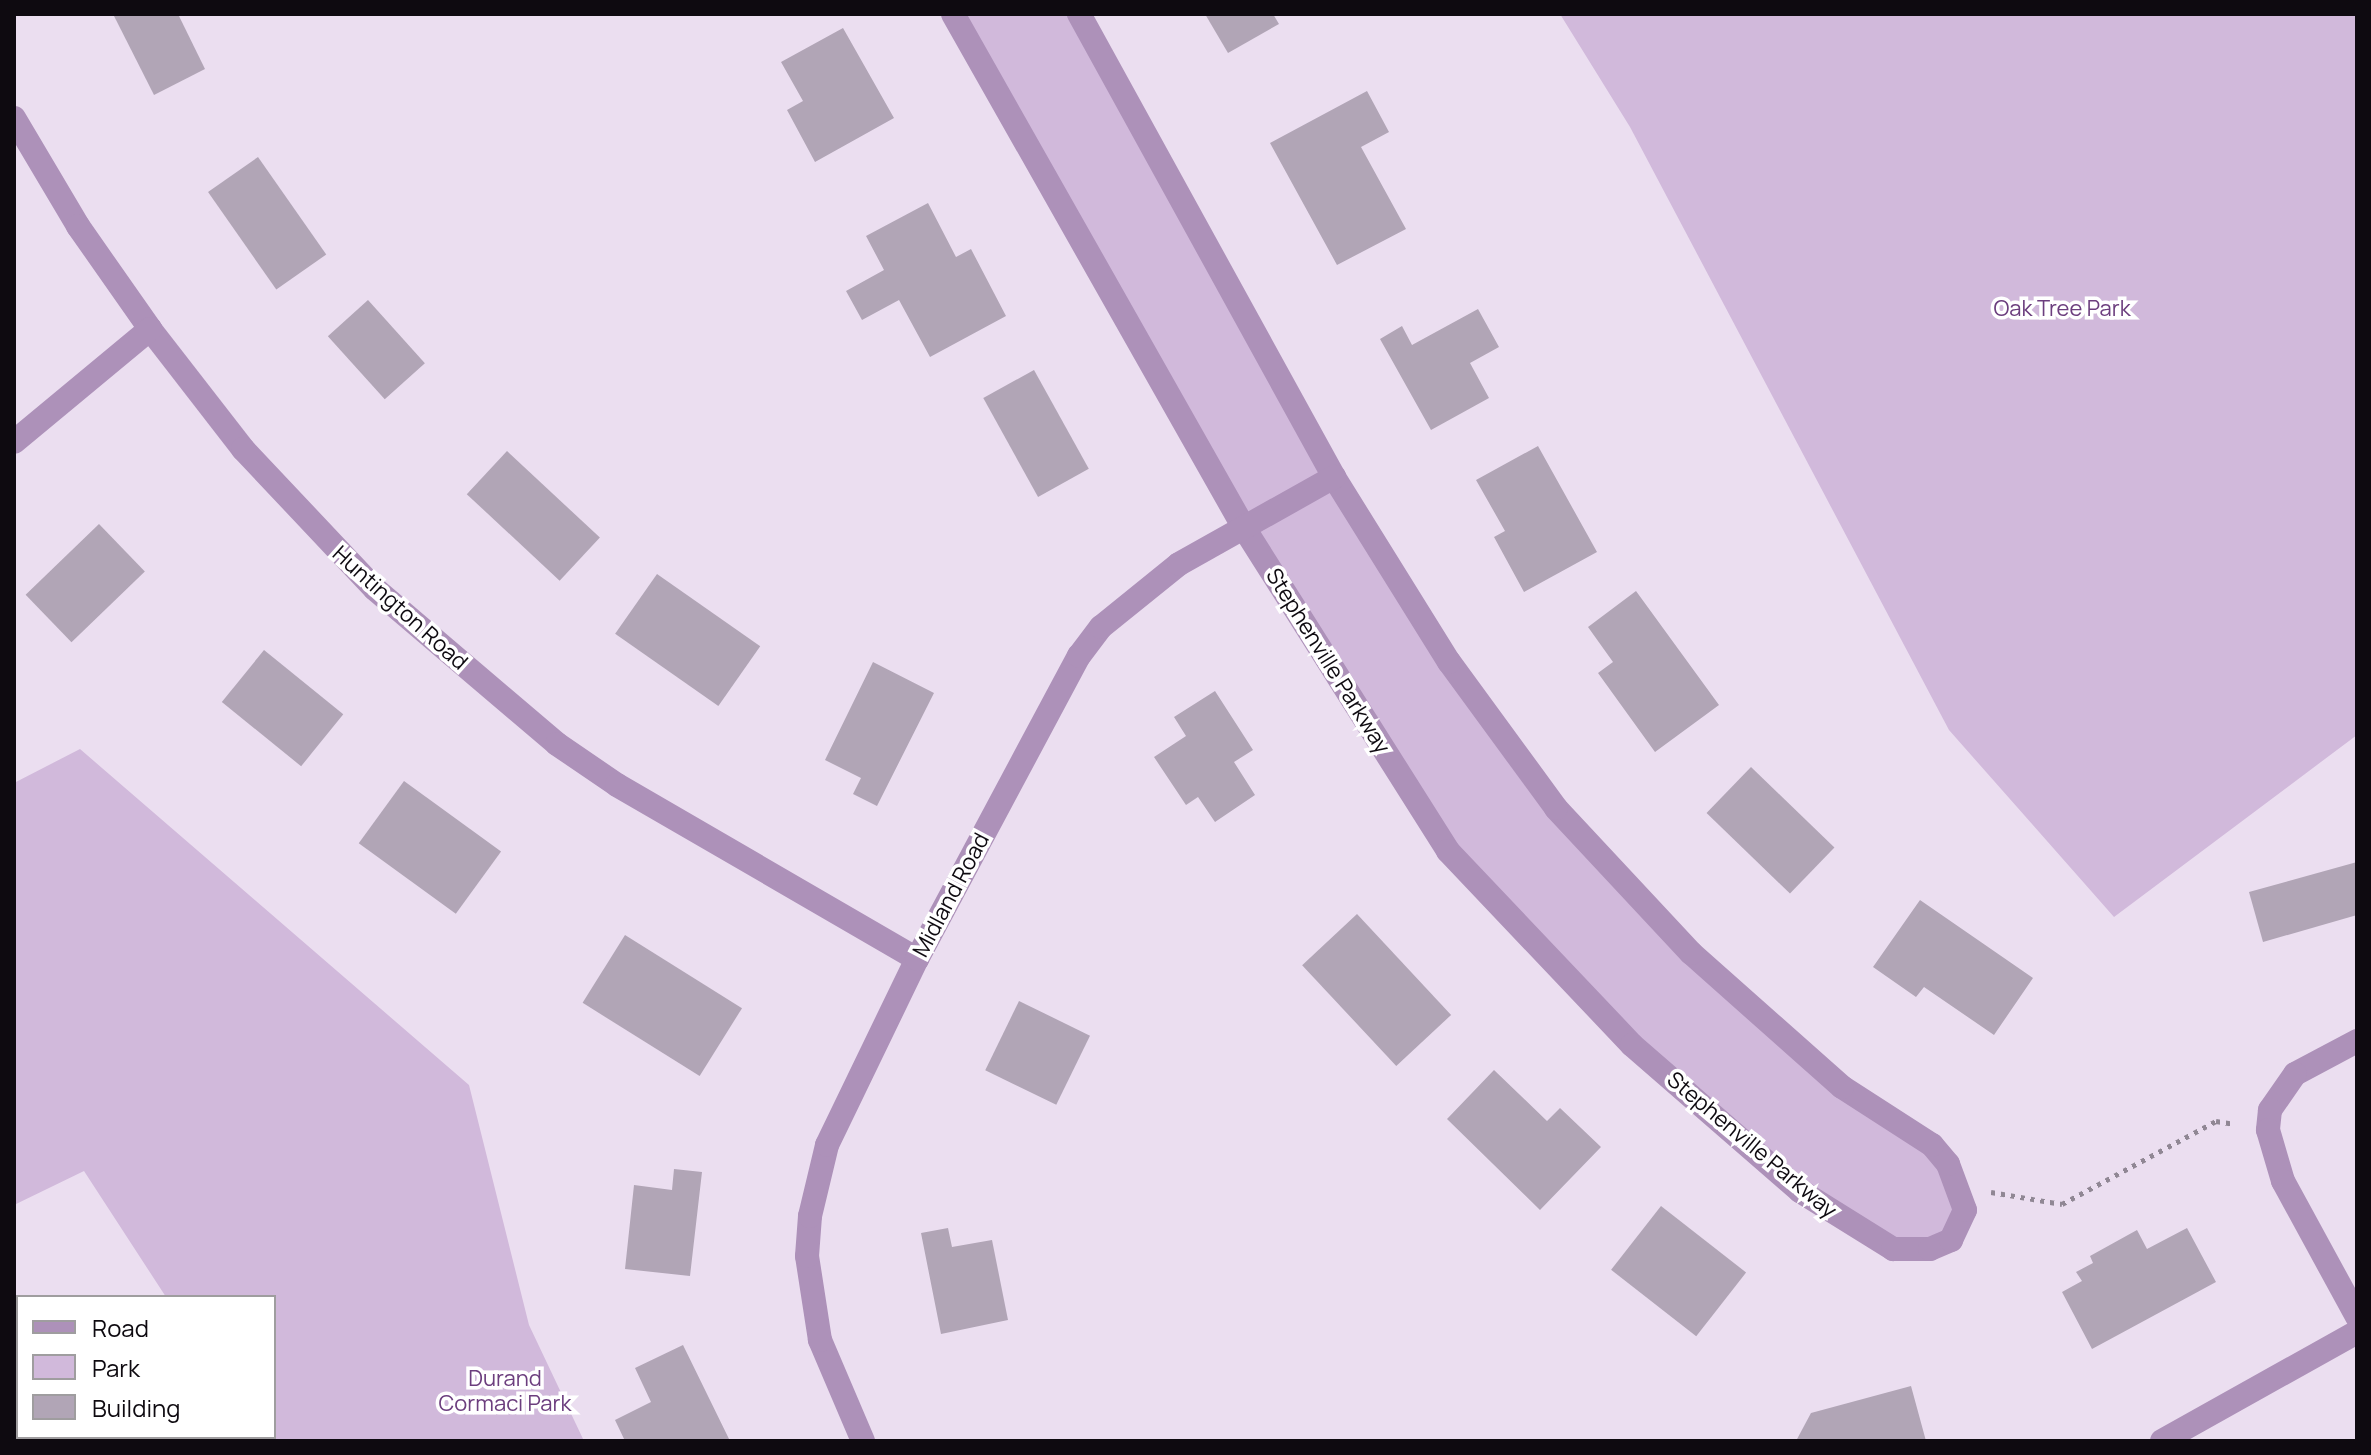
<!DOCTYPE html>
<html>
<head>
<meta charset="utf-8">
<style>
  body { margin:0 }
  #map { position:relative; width:2371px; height:1455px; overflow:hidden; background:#ebdef0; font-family:Manrope,sans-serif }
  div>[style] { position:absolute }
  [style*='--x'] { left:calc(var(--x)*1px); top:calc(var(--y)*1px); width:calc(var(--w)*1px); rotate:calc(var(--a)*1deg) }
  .green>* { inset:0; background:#d1b9db }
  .building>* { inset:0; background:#b1a5b6; transform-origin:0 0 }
  .path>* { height:5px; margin-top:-2.5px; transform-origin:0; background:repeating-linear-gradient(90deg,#908794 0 4px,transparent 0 10px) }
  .street>* { height:24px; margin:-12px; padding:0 12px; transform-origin:12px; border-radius:12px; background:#ad91b9 }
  span { translate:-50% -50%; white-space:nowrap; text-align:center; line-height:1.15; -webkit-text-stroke:7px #fff; paint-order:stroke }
  .park-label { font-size:22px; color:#6c3e7e }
  .street-label { font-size:22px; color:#0e0a10 }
  .frame { position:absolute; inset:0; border:16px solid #0e0a10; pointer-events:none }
  .legend { position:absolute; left:16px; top:1295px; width:260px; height:144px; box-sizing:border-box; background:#fff; border:2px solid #9f9d9f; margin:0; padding:10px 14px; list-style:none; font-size:24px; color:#0e0a10 }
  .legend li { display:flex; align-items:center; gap:16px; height:40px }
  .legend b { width:40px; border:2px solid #9f9d9f }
</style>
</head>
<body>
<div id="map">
  <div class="green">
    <i style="clip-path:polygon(953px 14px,1079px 14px,1449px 662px,1691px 953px,1932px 1145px,1962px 1227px,1912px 1251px,1800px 1191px,1448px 851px)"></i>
    <i style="clip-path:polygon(1560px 14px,2357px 14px,2357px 735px,2114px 917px,1949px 730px,1630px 127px)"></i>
    <i style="clip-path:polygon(80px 749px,469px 1085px,529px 1325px,584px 1441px,180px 1441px,274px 1437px,274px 1297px,166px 1297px,84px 1171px,14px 1205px,14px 783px)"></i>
  </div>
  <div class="building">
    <i style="clip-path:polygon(113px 14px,178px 14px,205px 69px,154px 95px)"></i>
    <i style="clip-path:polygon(1205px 14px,1273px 14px,1279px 24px,1228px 53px)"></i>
    <i style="clip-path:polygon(843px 28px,894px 118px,815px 162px,787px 110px,803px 101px,781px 62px)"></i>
    <i style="clip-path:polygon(1367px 91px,1389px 132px,1361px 147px,1406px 229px,1337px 265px,1270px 143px)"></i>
    <i style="left:258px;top:157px;width:119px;height:61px;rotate:55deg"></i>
    <i style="clip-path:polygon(928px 203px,956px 257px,971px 249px,1006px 316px,930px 357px,899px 300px,862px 320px,846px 291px,884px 270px,866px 236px)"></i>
    <i style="left:368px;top:300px;width:85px;height:54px;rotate:48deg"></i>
    <i style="clip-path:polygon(1478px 309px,1499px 347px,1470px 363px,1489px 398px,1431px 430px,1380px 339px,1402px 326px,1412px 345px)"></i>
    <i style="left:1034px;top:370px;width:113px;height:58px;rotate:61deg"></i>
    <i style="clip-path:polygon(1538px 446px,1597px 552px,1524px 592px,1494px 537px,1505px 531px,1476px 480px)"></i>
    <i style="left:507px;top:451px;width:127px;height:59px;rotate:43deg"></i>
    <i style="left:99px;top:524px;width:66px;height:102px;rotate:46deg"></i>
    <i style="left:657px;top:574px;width:126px;height:73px;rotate:35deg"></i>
    <i style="clip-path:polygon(1636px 591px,1719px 705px,1655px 752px,1598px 673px,1613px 662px,1588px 627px)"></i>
    <i style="left:264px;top:650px;width:102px;height:67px;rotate:39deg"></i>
    <i style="clip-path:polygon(873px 662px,934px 693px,877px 806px,853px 794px,861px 778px,825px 760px)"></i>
    <i style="clip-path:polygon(1215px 691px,1253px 750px,1234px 762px,1255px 795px,1215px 822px,1198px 797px,1186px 805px,1154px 757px,1186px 736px,1174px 717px)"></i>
    <i style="left:1751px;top:767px;width:116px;height:64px;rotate:44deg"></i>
    <i style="left:404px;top:781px;width:120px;height:77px;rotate:36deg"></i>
    <i style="clip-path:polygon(2357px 862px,2357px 915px,2263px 942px,2249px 892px)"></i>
    <i style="clip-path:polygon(1920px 900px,2033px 978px,1994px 1035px,1924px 987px,1916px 997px,1873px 967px)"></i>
    <i style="left:1357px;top:914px;width:138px;height:75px;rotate:47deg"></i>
    <i style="left:625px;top:935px;width:138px;height:80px;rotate:32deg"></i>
    <i style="left:1019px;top:1001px;width:79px;height:77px;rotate:26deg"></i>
    <i style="clip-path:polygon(1494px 1070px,1547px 1121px,1560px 1108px,1601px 1147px,1540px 1210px,1447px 1119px)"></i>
    <i style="clip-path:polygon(674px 1169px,702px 1172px,690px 1276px,625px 1269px,634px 1185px,672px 1190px)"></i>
    <i style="left:1661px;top:1206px;width:108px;height:81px;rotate:38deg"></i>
    <i style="clip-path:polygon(948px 1228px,952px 1247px,992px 1240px,1008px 1320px,941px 1334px,921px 1233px)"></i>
    <i style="clip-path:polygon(2187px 1228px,2216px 1282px,2092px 1349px,2062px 1292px,2082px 1281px,2076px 1272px,2093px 1263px,2090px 1256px,2137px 1230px,2147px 1249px)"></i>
    <i style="clip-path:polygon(683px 1345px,730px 1441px,625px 1441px,615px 1420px,651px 1402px,635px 1368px)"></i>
    <i style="clip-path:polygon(1911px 1386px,1926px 1441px,1796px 1441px,1811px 1413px)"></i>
  </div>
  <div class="path">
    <i style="--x:1991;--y:1192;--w:72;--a:9.6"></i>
    <i style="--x:2062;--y:1204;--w:175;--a:-28.3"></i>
    <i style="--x:2216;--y:1121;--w:19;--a:9"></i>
  </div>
  <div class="street">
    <i style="--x:953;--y:14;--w:591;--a:60.48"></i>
    <i style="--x:1244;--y:528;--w:382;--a:57.7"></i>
    <i style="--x:1448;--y:851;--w:267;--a:46.5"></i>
    <i style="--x:1632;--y:1045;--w:223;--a:41"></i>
    <i style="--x:1800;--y:1191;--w:110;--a:31.9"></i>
    <i style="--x:1893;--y:1249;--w:37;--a:0"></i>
    <i style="--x:1930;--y:1249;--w:23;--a:-23"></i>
    <i style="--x:1951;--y:1240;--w:33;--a:-65"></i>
    <i style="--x:1965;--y:1210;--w:49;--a:-110.3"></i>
    <i style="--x:1948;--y:1164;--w:25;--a:-130"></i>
    <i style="--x:1932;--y:1145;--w:107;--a:-147.2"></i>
    <i style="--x:1842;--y:1087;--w:202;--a:-138.4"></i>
    <i style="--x:1691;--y:953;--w:198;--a:-133"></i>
    <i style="--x:1556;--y:808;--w:181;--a:-126.2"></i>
    <i style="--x:1449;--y:662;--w:218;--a:-121.9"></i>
    <i style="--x:1334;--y:477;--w:529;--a:-118.84"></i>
    <i style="--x:14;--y:118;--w:126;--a:59.3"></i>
    <i style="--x:78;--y:226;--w:126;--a:55"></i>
    <i style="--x:150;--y:329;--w:152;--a:52.2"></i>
    <i style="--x:243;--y:449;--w:192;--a:46.7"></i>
    <i style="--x:375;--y:589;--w:239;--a:40.4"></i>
    <i style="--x:557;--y:744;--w:73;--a:34.3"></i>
    <i style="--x:617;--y:785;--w:347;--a:30.1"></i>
    <i style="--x:14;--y:442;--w:177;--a:-39.7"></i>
    <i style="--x:2357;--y:1041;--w:70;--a:152"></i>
    <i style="--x:2295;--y:1074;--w:44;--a:124.8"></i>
    <i style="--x:2270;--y:1110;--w:20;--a:96"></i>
    <i style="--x:2268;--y:1130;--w:53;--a:73.6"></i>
    <i style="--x:2283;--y:1181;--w:155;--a:61.4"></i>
    <i style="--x:863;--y:1441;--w:110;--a:-113.1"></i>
    <i style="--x:820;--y:1340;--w:85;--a:-98.8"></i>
    <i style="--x:807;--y:1256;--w:40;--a:-85.7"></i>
    <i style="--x:810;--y:1216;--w:73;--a:-76.5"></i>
    <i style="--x:827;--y:1145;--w:207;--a:-64.2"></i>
    <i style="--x:917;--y:959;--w:344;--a:-61.9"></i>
    <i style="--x:1079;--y:656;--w:36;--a:-53"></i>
    <i style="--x:1101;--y:627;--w:100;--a:-38.9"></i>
    <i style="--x:1179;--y:564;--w:178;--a:-29.3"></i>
    <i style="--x:2162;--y:1441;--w:223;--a:-29.2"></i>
  </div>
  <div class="park-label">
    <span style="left:2062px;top:309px">Oak Tree Park</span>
    <span style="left:505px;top:1391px">Durand<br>Cormaci Park</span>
  </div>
  <div class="street-label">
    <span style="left:400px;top:608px;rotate:42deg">Huntington Road</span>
    <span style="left:1328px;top:661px;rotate:58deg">Stephenville Parkway</span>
    <span style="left:951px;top:895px;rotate:-62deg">Midland Road</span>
    <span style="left:1752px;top:1145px;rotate:40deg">Stephenville Parkway</span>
  </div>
  <div class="frame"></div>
  <ul class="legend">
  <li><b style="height:10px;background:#ad91b9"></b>Road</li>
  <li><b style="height:22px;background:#d1b9db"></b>Park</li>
  <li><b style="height:22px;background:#b1a5b6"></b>Building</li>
  </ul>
</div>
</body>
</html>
